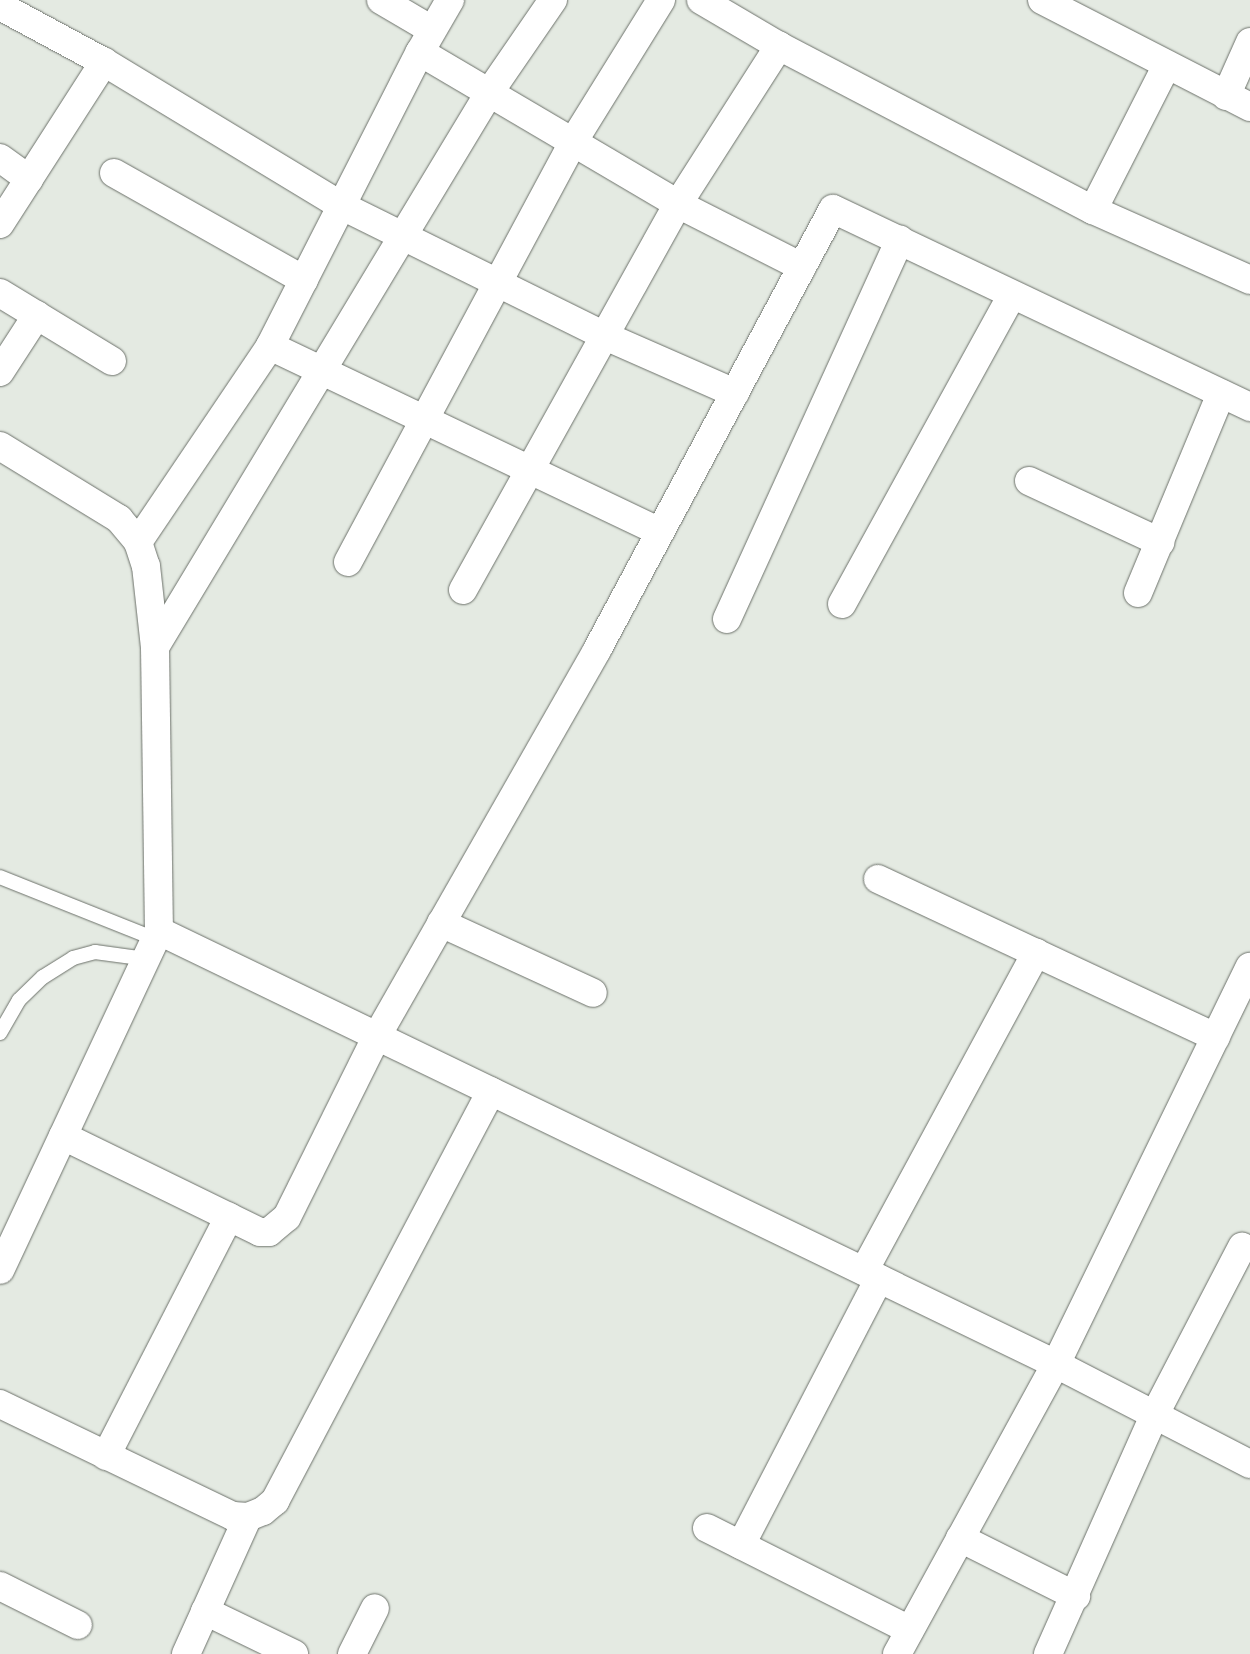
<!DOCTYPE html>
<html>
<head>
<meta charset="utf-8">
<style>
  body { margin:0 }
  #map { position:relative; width:1250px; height:1654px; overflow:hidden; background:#e4eae2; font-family:Barlow,sans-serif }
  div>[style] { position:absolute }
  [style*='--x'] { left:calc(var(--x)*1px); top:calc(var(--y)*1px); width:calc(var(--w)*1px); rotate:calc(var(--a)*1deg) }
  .roads { filter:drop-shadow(0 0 1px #6c716a) drop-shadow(0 0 1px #6c716a) }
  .lane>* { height:14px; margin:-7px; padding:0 7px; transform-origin:7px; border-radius:7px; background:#fff }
  .street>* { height:28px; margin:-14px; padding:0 14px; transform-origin:14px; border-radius:14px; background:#fff }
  span { translate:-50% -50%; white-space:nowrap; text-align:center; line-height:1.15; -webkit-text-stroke:5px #f1f7ef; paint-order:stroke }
</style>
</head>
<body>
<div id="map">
  <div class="roads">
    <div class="lane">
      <i style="--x:0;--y:877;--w:167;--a:21.8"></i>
      <i style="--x:0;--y:1033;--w:38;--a:-60"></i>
      <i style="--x:19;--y:1000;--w:33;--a:-44"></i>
      <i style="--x:43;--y:977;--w:36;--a:-32"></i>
      <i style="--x:73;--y:958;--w:23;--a:-15"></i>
      <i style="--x:95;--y:952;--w:51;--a:7.8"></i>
    </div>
    <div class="street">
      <i style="--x:381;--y:0;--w:59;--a:30.5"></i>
      <i style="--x:701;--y:0;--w:91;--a:30.5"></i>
      <i style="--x:779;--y:46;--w:354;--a:27.6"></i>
      <i style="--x:1093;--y:210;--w:172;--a:24"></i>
      <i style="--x:1042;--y:0;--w:234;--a:27.2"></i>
      <i style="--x:0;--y:6;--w:118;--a:28.3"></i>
      <i style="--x:104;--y:62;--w:278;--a:31.2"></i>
      <i style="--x:342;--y:206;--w:293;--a:26.3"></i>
      <i style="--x:605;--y:336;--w:142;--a:23.7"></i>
      <i style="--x:420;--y:52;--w:299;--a:30.5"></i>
      <i style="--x:678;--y:204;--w:139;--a:26.9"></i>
      <i style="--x:1226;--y:96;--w:59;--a:-66"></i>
      <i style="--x:0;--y:158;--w:36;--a:36"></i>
      <i style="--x:114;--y:173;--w:218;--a:29.4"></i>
      <i style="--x:1093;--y:210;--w:163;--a:-63"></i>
      <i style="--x:0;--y:224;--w:193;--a:-57.3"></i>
      <i style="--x:0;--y:293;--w:131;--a:31.3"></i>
      <i style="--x:270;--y:346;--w:432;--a:25.5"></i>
      <i style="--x:0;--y:372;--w:68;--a:-57"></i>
      <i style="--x:0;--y:446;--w:140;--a:31.5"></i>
      <i style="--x:119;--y:519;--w:30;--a:50"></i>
      <i style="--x:138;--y:542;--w:25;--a:72"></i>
      <i style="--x:146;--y:566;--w:81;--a:83.7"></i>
      <i style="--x:155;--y:647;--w:284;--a:89.2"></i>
      <i style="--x:159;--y:931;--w:374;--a:115.1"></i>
      <i style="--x:1029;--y:481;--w:145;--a:25"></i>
      <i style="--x:138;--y:542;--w:236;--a:-56"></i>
      <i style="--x:270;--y:346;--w:330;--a:-63"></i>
      <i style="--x:420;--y:52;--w:60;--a:-60"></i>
      <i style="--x:348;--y:562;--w:476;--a:-61.8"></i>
      <i style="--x:573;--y:142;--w:167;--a:-58.2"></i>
      <i style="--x:463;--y:590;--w:442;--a:-60.9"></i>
      <i style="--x:678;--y:204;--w:188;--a:-57.4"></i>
      <i style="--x:1138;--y:593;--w:216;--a:-67.4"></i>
      <i style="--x:842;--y:604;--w:353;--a:-61.2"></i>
      <i style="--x:727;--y:619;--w:417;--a:-65.5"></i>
      <i style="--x:155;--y:647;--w:647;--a:-58.91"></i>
      <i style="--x:489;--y:93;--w:113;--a:-55.5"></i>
      <i style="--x:878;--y:879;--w:373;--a:25.1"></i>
      <i style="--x:441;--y:923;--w:167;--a:24.7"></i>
      <i style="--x:159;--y:931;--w:996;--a:25.77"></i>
      <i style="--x:1056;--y:1364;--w:218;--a:27.3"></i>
      <i style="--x:63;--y:1136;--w:219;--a:26"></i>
      <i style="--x:260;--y:1232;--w:9;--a:0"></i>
      <i style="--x:269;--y:1232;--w:23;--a:-40"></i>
      <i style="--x:287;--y:1217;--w:202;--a:-63.6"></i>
      <i style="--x:377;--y:1036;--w:444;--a:-60.3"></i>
      <i style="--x:597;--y:650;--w:500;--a:-61.85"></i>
      <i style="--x:833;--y:209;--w:462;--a:25.4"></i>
      <i style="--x:864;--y:1271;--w:362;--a:-61.6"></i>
      <i style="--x:0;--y:1404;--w:259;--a:25.7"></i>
      <i style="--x:233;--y:1516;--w:15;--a:4"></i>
      <i style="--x:248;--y:1517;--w:16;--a:-22"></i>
      <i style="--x:263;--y:1511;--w:16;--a:-40"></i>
      <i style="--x:275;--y:1501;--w:463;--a:-62.2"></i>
      <i style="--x:106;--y:1456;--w:269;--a:-62.8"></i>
      <i style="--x:707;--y:1528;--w:227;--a:26.7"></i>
      <i style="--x:960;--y:1538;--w:130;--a:26.6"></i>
      <i style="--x:741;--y:1545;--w:300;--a:-62.6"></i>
      <i style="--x:0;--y:1586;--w:87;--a:26.6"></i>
      <i style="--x:205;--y:1611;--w:99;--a:25.8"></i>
      <i style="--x:186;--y:1654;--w:150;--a:-65.7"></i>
      <i style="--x:352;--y:1654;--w:51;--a:-63.4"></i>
      <i style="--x:897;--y:1654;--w:331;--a:-61.3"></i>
      <i style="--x:1056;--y:1364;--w:442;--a:-64"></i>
      <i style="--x:1048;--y:1654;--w:261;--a:-66"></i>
      <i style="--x:1154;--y:1416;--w:191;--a:-62.5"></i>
    </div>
  </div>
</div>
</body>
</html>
